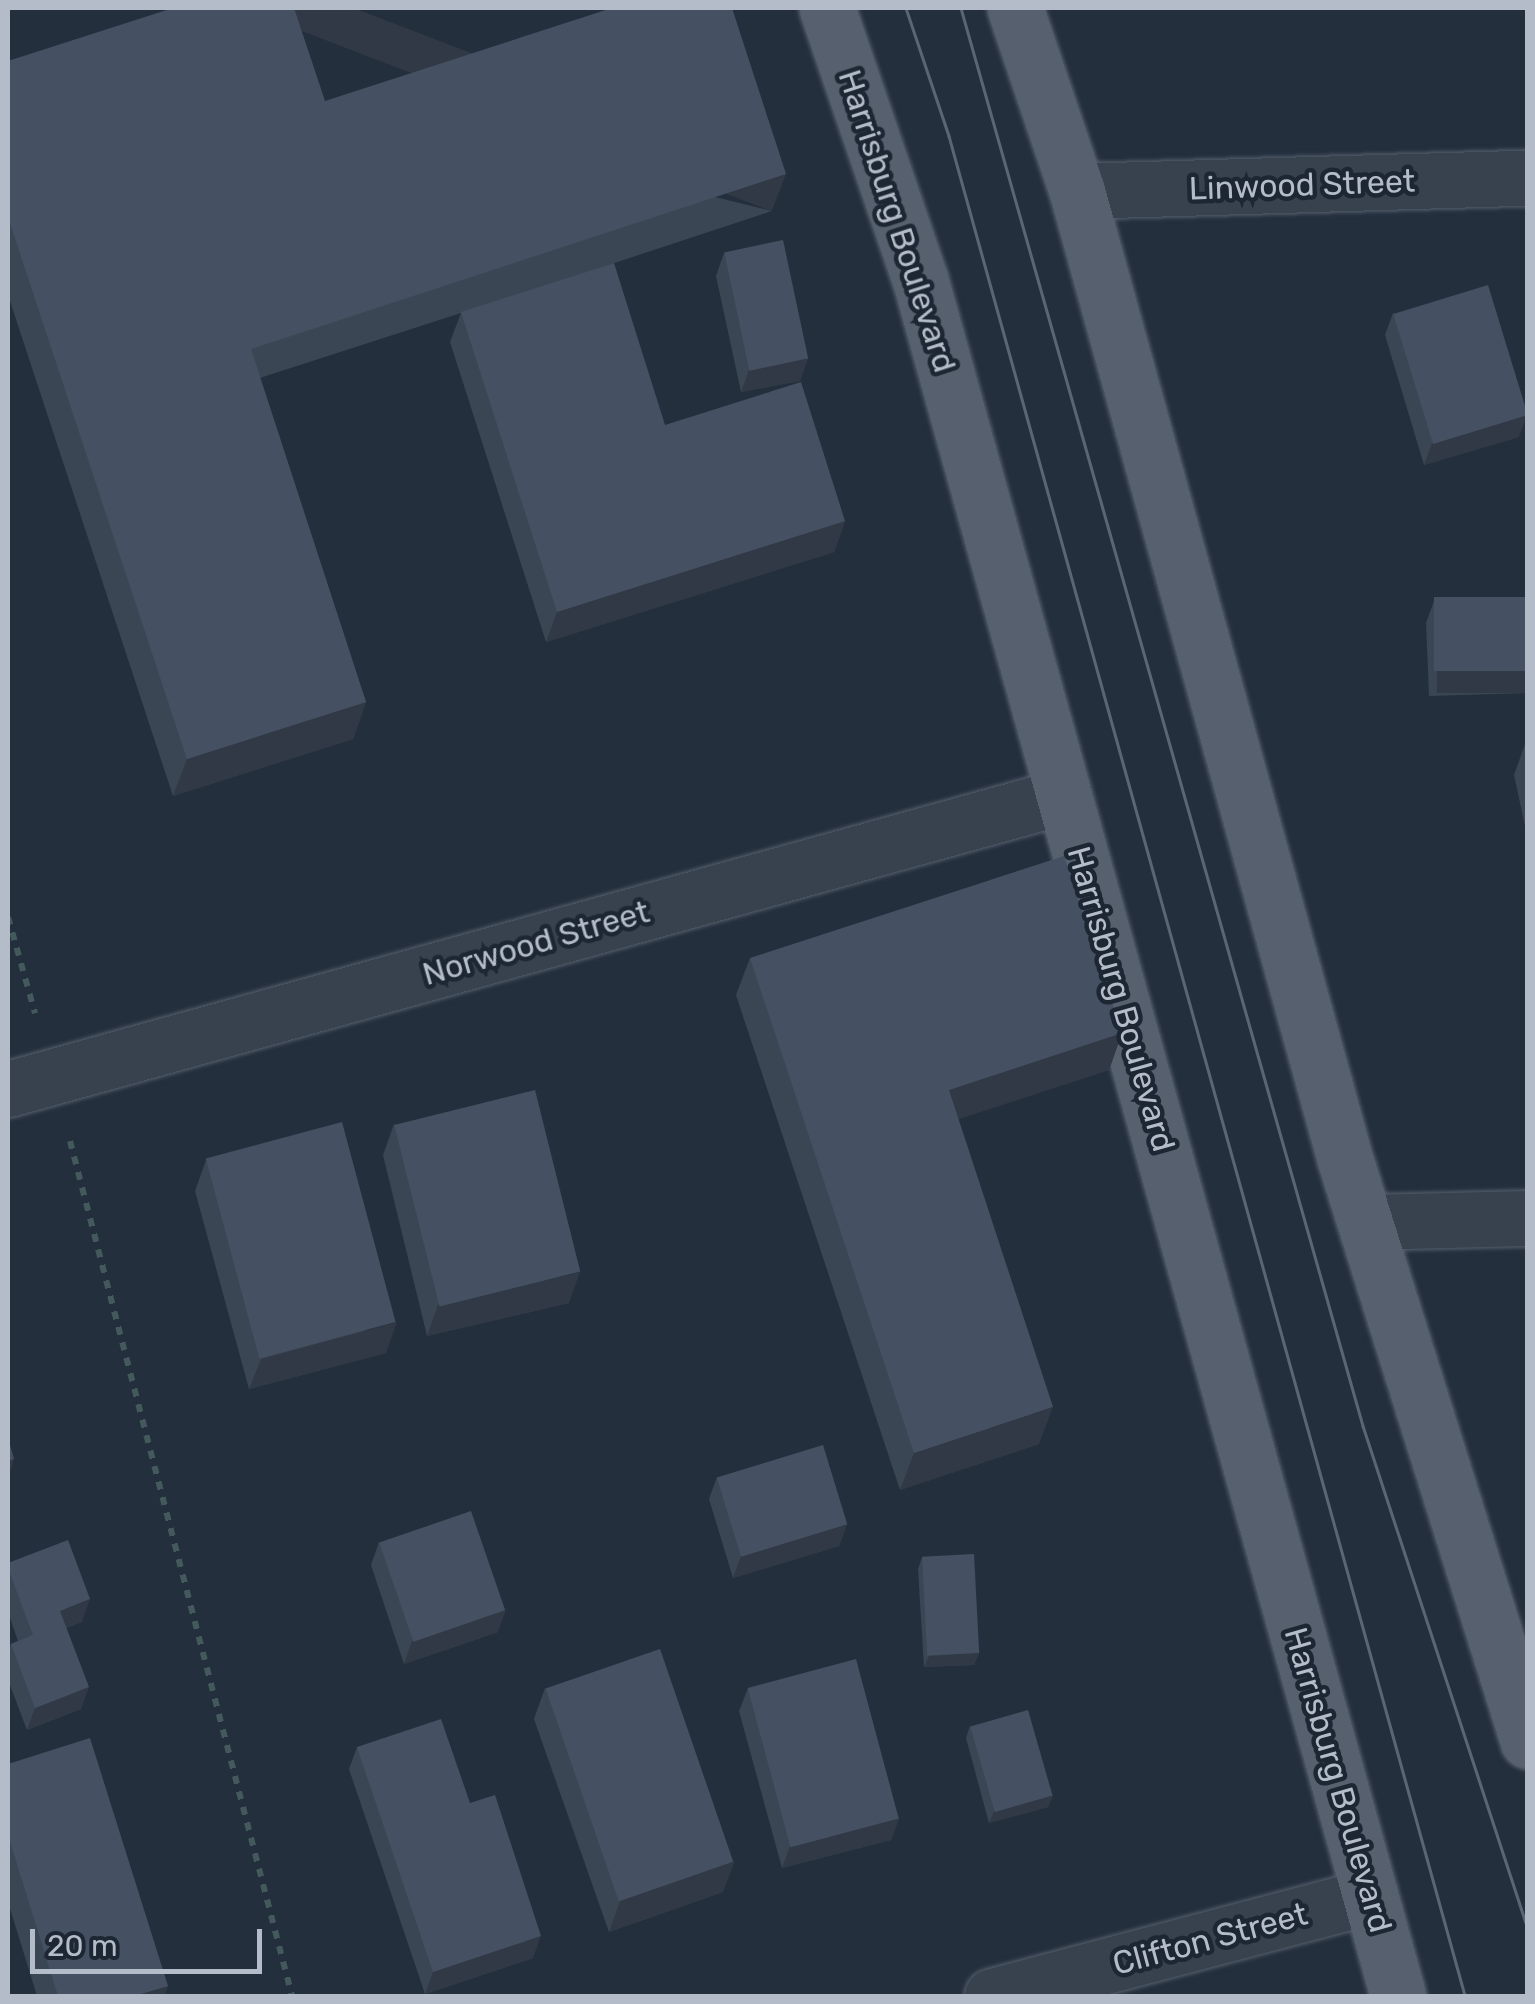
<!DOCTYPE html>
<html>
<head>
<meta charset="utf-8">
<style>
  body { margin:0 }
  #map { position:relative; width:1535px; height:2004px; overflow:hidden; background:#242f3e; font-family:Rubik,sans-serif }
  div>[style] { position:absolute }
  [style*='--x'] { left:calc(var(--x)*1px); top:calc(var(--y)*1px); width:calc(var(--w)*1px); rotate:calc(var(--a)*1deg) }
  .path>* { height:6px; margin-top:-3px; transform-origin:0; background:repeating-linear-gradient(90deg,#44595c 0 8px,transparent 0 16px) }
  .roads { filter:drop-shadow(0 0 2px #565f6c) drop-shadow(0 0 2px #565f6c) }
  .minor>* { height:55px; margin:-27.5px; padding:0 27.5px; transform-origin:27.5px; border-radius:27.5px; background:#38414e }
  .major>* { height:55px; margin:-27.5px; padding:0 27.5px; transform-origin:27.5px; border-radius:27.5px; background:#56606e }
  .tram>* { height:2.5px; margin:-1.25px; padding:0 1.25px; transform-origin:1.25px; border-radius:1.25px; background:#5a6575 }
  .wall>* { inset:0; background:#3b4654 }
  .shaded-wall>* { inset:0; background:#303945; transform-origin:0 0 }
  .building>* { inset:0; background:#455162; transform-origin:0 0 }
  span { translate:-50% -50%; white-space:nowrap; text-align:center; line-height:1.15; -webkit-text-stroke:9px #1d2633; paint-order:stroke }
  .street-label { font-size:32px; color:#b4bcc9 }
  .frame { position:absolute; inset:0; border:10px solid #b4bcc9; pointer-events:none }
  .scale { position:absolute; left:30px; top:1929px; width:232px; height:45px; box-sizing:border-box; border:5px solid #b4bcc9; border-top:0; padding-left:12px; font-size:30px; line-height:35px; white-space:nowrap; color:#b4bcc9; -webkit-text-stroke:8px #1d2633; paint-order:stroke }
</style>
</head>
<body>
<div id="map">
  <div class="path">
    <i style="--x:8;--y:917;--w:100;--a:74.3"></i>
    <i style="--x:70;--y:1141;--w:883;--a:75.44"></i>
  </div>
  <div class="roads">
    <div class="minor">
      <i style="--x:1077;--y:191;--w:451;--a:-1.7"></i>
      <i style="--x:8;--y:1089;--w:1096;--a:-15.51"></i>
      <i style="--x:1365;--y:1222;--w:163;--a:-1.4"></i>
      <i style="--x:992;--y:1996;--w:391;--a:-14.8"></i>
    </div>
    <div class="major">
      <i style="--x:827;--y:8;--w:287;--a:71.1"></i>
      <i style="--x:920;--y:279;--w:1782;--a:74.44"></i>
      <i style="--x:1015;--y:8;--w:193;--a:71.3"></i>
      <i style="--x:1077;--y:191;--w:1001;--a:74.53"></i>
      <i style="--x:1344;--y:1156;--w:613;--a:72.54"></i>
    </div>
  </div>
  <div class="tram">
    <i style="--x:906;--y:8;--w:135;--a:71.4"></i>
    <i style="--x:949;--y:136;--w:1930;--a:74.49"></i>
    <i style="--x:961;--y:8;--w:1474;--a:74.17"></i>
    <i style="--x:1363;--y:1426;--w:529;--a:71.84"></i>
  </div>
  <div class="wall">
    <i style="clip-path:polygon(8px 61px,325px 101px,772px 211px,572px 277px,665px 425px,845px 521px,834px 552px,546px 642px,450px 342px,461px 313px,260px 378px,366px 702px,353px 739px,173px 796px,8px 295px)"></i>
    <i style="clip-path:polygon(724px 253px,808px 358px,800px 381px,741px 392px,716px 276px)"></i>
    <i style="clip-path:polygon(1393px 313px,1519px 437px,1424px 465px,1385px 335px)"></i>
    <i style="clip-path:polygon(1528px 597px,1528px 693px,1429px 696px,1426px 623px,1434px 601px)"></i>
    <i style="clip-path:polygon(1525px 744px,1528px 744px,1528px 840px,1514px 775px)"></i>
    <i style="clip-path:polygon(750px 958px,1122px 1033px,1109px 1070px,958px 1119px,1039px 1444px,900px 1490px,736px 995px)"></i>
    <i style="clip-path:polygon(394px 1124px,569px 1303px,427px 1336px,383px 1155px)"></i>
    <i style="clip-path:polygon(206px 1160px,386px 1353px,249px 1389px,195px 1191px)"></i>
    <i style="clip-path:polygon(717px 1477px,847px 1524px,839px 1546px,733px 1578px,709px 1499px)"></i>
    <i style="clip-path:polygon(379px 1542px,498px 1632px,404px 1664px,371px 1565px)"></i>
    <i style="clip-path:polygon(922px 1557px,979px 1653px,974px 1665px,924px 1667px,918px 1569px)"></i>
    <i style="clip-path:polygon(8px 1563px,82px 1622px,66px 1628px,81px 1709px,27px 1730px,8px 1680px,8px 1652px,11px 1644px,18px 1641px,8px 1612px)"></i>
    <i style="clip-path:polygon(545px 1688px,723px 1892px,609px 1932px,534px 1719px)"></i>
    <i style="clip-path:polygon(748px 1688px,899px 1818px,891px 1840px,782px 1868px,739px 1711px)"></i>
    <i style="clip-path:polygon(970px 1726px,1053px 1795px,1048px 1807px,989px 1823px,966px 1738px)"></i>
    <i style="clip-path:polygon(357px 1747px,470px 1803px,533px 1958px,425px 1994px,349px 1769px)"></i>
    <i style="clip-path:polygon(8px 1764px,168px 1986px,164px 1996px,37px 1996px,8px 1902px)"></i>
  </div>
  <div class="shaded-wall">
    <i style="left:786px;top:174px;width:40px;height:563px;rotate:111deg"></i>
    <i style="clip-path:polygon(808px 358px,800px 381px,741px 392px,749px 370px)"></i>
    <i style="clip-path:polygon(1527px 415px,1519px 437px,1424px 465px,1432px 443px)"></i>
    <i style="clip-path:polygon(845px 521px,834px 552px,546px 642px,557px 612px)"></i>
    <i style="left:1528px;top:671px;width:22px;height:91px;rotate:90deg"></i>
    <i style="clip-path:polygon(366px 702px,353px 739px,173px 796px,187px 759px)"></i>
    <i style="clip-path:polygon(1122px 1033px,1109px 1070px,935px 1127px,949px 1090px)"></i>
    <i style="clip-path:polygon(580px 1272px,569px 1303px,427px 1336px,438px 1305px)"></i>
    <i style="clip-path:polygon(397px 1322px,386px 1353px,249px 1389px,261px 1359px)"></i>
    <i style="clip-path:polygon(1053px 1407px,1039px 1444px,900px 1490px,914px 1453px)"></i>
    <i style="clip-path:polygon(14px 1459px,8px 1478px,8px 1461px)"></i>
    <i style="clip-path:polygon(847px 1524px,839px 1546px,733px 1578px,741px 1556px)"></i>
    <i style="clip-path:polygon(90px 1599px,82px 1622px,51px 1634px,60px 1611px)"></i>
    <i style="clip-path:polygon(506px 1610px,498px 1632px,404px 1664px,412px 1641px)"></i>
    <i style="clip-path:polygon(979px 1653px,974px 1665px,924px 1667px,929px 1656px)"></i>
    <i style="clip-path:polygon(89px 1687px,81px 1709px,27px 1730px,35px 1708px)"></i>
    <i style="clip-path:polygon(1053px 1795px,1048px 1807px,989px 1823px,994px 1811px)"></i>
    <i style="clip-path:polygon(899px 1818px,891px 1840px,782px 1868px,790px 1846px)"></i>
    <i style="clip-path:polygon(735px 1861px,723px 1892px,609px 1932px,620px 1901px)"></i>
    <i style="clip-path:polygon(541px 1936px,533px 1958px,425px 1994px,433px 1972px)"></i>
    <i style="clip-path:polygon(168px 1986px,164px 1996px,134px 1996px)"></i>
  </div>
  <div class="building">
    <i style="clip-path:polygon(173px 8px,294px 8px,325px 101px,612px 8px,732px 8px,786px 174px,251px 349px,366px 702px,187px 759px,8px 217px,8px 61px)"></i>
    <i style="left:783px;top:240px;width:121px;height:60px;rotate:78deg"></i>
    <i style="clip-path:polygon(614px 263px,665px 425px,801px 382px,845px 521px,557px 612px,461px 312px)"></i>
    <i style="left:1488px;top:285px;width:136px;height:99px;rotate:73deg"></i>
    <i style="left:1528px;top:597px;width:74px;height:94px;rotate:90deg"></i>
    <i style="clip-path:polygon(1064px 856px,1122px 1033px,949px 1090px,1053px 1407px,914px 1453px,750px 958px)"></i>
    <i style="left:535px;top:1090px;width:187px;height:145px;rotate:76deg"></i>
    <i style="left:342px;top:1122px;width:207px;height:141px;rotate:75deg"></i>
    <i style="clip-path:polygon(8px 1438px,14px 1459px,8px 1461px)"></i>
    <i style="left:823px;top:1445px;width:83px;height:111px;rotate:73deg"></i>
    <i style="left:471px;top:1511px;width:105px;height:97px;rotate:71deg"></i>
    <i style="clip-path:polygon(68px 1540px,90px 1599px,60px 1611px,89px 1687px,35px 1708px,11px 1644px,33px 1635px,8px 1568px,8px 1563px)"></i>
    <i style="left:974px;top:1554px;width:99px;height:52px;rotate:87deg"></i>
    <i style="left:660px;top:1649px;width:225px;height:121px;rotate:71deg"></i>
    <i style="left:856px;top:1659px;width:165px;height:112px;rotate:75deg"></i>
    <i style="left:1028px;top:1710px;width:89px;height:60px;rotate:74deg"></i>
    <i style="clip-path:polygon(441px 1719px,470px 1803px,495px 1795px,541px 1936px,433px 1972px,357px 1747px)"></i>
    <i style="clip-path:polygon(90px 1738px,168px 1986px,134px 1996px,58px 1996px,8px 1835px,8px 1764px)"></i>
  </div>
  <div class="street-label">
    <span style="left:1302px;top:185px;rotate:-2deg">Linwood Street</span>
    <span style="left:897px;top:221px;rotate:72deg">Harrisburg Boulevard</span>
    <span style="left:536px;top:943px;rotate:-16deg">Norwood Street</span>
    <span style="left:1121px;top:999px;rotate:74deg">Harrisburg Boulevard</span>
    <span style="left:1338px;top:1780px;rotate:74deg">Harrisburg Boulevard</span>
    <span style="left:1210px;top:1939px;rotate:-15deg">Clifton Street</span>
  </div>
  <div class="frame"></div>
  <div class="scale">20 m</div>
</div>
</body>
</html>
